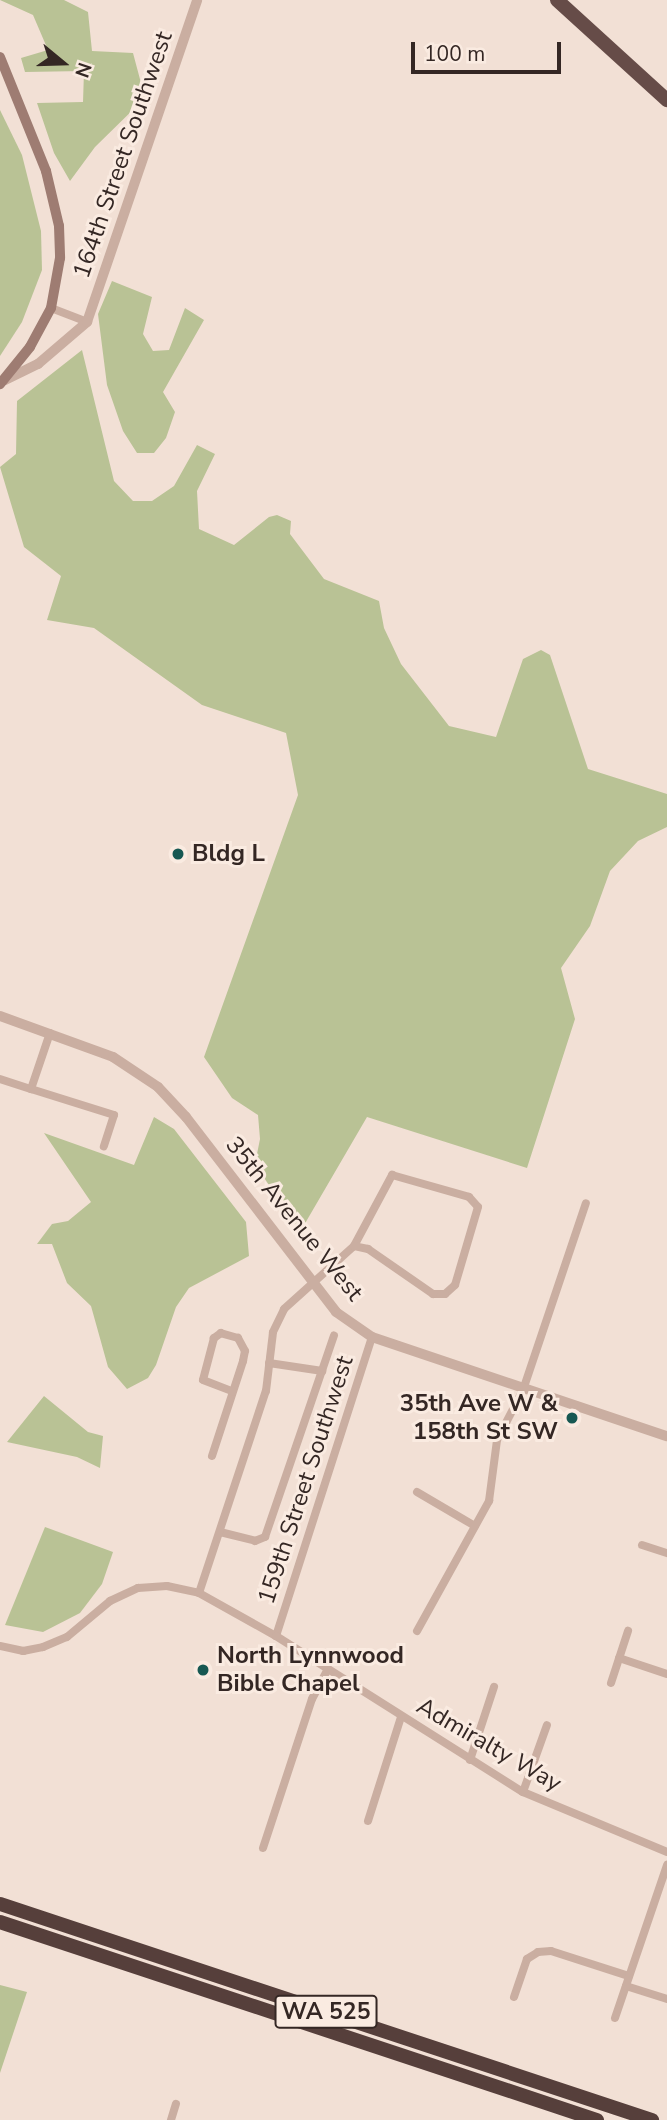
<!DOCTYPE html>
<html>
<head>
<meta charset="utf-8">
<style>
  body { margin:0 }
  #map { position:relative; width:667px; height:2120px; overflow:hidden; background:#f2e0d5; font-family:"Nunito Sans",sans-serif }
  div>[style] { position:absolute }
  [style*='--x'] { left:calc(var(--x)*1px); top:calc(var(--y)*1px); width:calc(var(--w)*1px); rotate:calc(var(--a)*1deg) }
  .green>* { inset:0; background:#b9c295 }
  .minor>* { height:8px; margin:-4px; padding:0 4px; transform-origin:4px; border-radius:4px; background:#caaea1 }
  .tertiary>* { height:10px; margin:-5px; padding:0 5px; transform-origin:5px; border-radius:5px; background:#caaea1 }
  .secondary>* { height:10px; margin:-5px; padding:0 5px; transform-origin:5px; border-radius:5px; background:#9e7c72 }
  .trunk>* { height:14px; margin:-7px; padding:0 7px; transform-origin:7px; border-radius:7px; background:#664c48 }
  .motorway>* { height:14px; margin:-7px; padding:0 7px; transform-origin:7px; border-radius:7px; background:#563f3b }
  .dots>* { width:19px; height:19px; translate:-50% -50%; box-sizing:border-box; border:4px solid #faebe1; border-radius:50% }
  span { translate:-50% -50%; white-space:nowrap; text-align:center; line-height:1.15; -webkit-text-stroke:6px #faebe1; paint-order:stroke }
  .shield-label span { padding:2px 5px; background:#faebe1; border:2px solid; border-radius:5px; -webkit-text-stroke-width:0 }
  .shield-label { font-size:23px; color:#342724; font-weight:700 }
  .street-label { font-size:24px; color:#342724 }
  .poi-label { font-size:24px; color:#342724; font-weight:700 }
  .left { translate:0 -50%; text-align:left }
  .right { translate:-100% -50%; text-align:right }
  .north { position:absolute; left:28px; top:28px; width:70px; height:70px; -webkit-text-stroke:5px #faebe1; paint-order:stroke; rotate:109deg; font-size:19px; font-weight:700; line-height:28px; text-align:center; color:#342724 }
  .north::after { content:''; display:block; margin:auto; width:24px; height:32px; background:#342724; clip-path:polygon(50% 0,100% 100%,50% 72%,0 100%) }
  .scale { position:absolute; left:411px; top:42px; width:150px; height:32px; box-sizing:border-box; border:4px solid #342724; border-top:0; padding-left:9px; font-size:21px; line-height:24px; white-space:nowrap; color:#342724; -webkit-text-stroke:5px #faebe1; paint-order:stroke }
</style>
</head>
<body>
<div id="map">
  <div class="green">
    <i style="clip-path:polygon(0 0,64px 0,88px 12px,92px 51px,133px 53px,145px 98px,95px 147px,70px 181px,54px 153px,37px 103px,83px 102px,84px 71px,25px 72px,21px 58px,48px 50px,33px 15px)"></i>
    <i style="clip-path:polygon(0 110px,22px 155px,41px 231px,42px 270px,22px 322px,0 356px)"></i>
    <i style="clip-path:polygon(112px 281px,152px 297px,143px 334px,153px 351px,169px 350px,185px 308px,204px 320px,163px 392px,175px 412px,166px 438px,154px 453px,137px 453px,123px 431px,107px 385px,98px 314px)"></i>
    <i style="clip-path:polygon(82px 350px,114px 481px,133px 501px,152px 501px,174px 486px,197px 445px,215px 454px,197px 491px,199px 529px,234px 545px,269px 517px,277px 515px,291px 521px,290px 534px,324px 579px,379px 601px,384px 628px,401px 664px,449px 726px,496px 737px,523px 659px,541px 650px,550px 655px,588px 769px,667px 794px,667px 827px,638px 841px,610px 871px,590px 926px,561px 968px,575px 1019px,527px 1168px,367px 1117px,300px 1232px,255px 1164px,260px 1139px,258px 1115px,232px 1098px,204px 1057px,298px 795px,286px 733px,202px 705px,94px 628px,47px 620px,61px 576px,24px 547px,0 467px,16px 454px,17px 401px)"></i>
    <i style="clip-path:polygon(154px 1117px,174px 1129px,246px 1222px,249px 1256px,189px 1288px,176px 1307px,156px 1365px,148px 1378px,127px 1389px,108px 1367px,91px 1306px,67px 1283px,52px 1244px,37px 1244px,52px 1224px,68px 1221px,91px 1202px,44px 1133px,134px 1165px)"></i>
    <i style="clip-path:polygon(44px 1396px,88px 1432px,103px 1436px,100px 1468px,77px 1457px,7px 1442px)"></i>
    <i style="clip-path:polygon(45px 1527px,113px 1552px,102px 1584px,80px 1613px,43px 1632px,5px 1625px)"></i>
    <i style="clip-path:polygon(0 1985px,27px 1992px,0 2073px)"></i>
  </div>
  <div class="minor">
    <i style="--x:51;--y:308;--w:39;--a:21"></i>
    <i style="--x:0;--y:1079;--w:33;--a:18"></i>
    <i style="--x:31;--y:1089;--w:59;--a:-71.3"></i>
    <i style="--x:31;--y:1089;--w:87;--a:17.4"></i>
    <i style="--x:114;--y:1115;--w:33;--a:108"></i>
    <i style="--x:269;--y:1363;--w:54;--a:8.6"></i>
    <i style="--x:212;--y:1456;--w:100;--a:-71.9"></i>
    <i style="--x:243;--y:1361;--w:10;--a:-79"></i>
    <i style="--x:245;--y:1351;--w:15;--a:-118"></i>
    <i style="--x:238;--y:1338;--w:18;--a:-164"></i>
    <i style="--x:221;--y:1333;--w:9;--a:144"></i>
    <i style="--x:214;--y:1338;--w:43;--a:104.7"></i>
    <i style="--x:203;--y:1380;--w:31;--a:21"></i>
    <i style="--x:417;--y:1492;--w:67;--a:30.4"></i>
    <i style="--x:220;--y:1532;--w:36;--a:14"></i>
    <i style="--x:255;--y:1541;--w:11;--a:-22"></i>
    <i style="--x:265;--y:1537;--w:213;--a:-71.1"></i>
    <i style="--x:642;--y:1545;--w:26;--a:18"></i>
    <i style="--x:199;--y:1593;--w:213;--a:-71.7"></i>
    <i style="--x:266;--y:1391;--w:59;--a:-83.2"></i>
    <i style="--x:273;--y:1332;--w:25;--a:-64"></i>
    <i style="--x:284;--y:1309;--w:94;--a:-42"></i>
    <i style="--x:354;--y:1246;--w:81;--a:-61.8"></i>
    <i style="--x:392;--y:1175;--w:80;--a:15.9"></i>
    <i style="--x:469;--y:1197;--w:13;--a:48"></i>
    <i style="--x:478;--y:1207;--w:81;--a:106.4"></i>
    <i style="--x:455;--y:1285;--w:13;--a:138"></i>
    <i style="--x:445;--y:1294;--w:12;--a:180"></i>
    <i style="--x:433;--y:1294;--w:79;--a:-145.3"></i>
    <i style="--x:368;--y:1249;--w:14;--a:-168"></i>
    <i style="--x:417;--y:1631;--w:149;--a:-61"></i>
    <i style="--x:489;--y:1501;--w:62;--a:-82.5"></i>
    <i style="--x:497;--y:1440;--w:56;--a:-62.5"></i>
    <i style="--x:523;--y:1390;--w:197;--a:-71.4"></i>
    <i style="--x:276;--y:1636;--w:314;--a:-72.2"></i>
    <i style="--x:0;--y:1646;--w:24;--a:12"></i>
    <i style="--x:23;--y:1651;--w:20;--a:-11"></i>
    <i style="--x:43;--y:1647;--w:26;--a:-23"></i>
    <i style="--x:67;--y:1637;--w:56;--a:-39.9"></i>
    <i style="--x:110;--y:1601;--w:31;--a:-25"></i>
    <i style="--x:138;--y:1588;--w:29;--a:-4"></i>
    <i style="--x:167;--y:1586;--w:33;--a:12"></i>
    <i style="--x:199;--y:1593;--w:88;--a:29.2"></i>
    <i style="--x:276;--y:1636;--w:292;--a:32.3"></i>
    <i style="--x:523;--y:1792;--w:156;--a:22.6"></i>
    <i style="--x:619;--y:1658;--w:51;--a:18.4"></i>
    <i style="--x:611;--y:1683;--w:55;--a:-71.9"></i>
    <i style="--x:470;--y:1760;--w:77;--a:-71.8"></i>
    <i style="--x:523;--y:1792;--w:71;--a:-70.3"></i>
    <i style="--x:368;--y:1821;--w:109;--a:-72.4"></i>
    <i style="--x:263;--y:1848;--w:157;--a:-71.8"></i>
    <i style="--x:312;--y:1699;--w:34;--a:-62"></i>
    <i style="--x:626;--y:1986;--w:43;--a:17.6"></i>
    <i style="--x:514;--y:1997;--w:40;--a:-71.1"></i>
    <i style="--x:527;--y:1959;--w:13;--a:-32"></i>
    <i style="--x:538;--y:1952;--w:13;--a:-4"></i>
    <i style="--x:551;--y:1951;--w:82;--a:17.8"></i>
    <i style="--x:615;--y:2018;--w:162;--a:-71.2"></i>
    <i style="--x:171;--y:2120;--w:17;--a:-73"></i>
  </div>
  <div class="tertiary">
    <i style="--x:5;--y:380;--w:37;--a:-26"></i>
    <i style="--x:38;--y:364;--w:65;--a:-40.6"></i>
    <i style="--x:87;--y:322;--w:340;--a:-71.1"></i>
    <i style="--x:0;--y:1016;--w:120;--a:19.9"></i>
    <i style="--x:113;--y:1057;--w:54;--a:33.7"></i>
    <i style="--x:158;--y:1087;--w:41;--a:47"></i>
    <i style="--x:186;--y:1117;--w:246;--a:52.4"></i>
    <i style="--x:336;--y:1312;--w:44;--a:34.8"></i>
    <i style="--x:372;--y:1337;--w:311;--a:18.6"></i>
  </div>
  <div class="secondary">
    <i style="--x:0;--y:57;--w:123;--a:68"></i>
    <i style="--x:46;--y:171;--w:57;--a:76.7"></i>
    <i style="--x:59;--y:226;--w:32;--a:88"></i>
    <i style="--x:60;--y:258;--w:51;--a:100.2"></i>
    <i style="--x:51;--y:308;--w:44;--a:118.3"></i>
    <i style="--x:30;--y:347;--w:48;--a:129"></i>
  </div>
  <div class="trunk">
    <i style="--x:557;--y:0;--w:149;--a:42.3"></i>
  </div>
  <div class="motorway">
    <i style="--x:0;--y:1904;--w:687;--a:18.33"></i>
    <i style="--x:0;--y:1922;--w:629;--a:18.35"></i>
  </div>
  <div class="dots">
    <i style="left:178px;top:854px;background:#175852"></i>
    <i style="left:572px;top:1418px;background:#175852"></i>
    <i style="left:203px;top:1670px;background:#175852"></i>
  </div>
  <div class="shield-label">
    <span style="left:326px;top:2012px">WA 525</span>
  </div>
  <div class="street-label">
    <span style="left:123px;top:155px;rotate:-71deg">164th Street Southwest</span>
    <span style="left:294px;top:1219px;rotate:51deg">35th Avenue West</span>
    <span style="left:306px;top:1480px;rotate:-72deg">159th Street Southwest</span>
    <span style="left:489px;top:1745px;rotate:30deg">Admiralty Way</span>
  </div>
  <div class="poi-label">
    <span class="left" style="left:192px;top:854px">Bldg L</span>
    <span class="right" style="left:558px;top:1418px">35th Ave W &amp;<br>158th St SW</span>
    <span class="left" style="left:217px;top:1670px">North Lynnwood<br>Bible Chapel</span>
  </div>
  <div class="north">N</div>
  <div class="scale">100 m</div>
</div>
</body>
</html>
